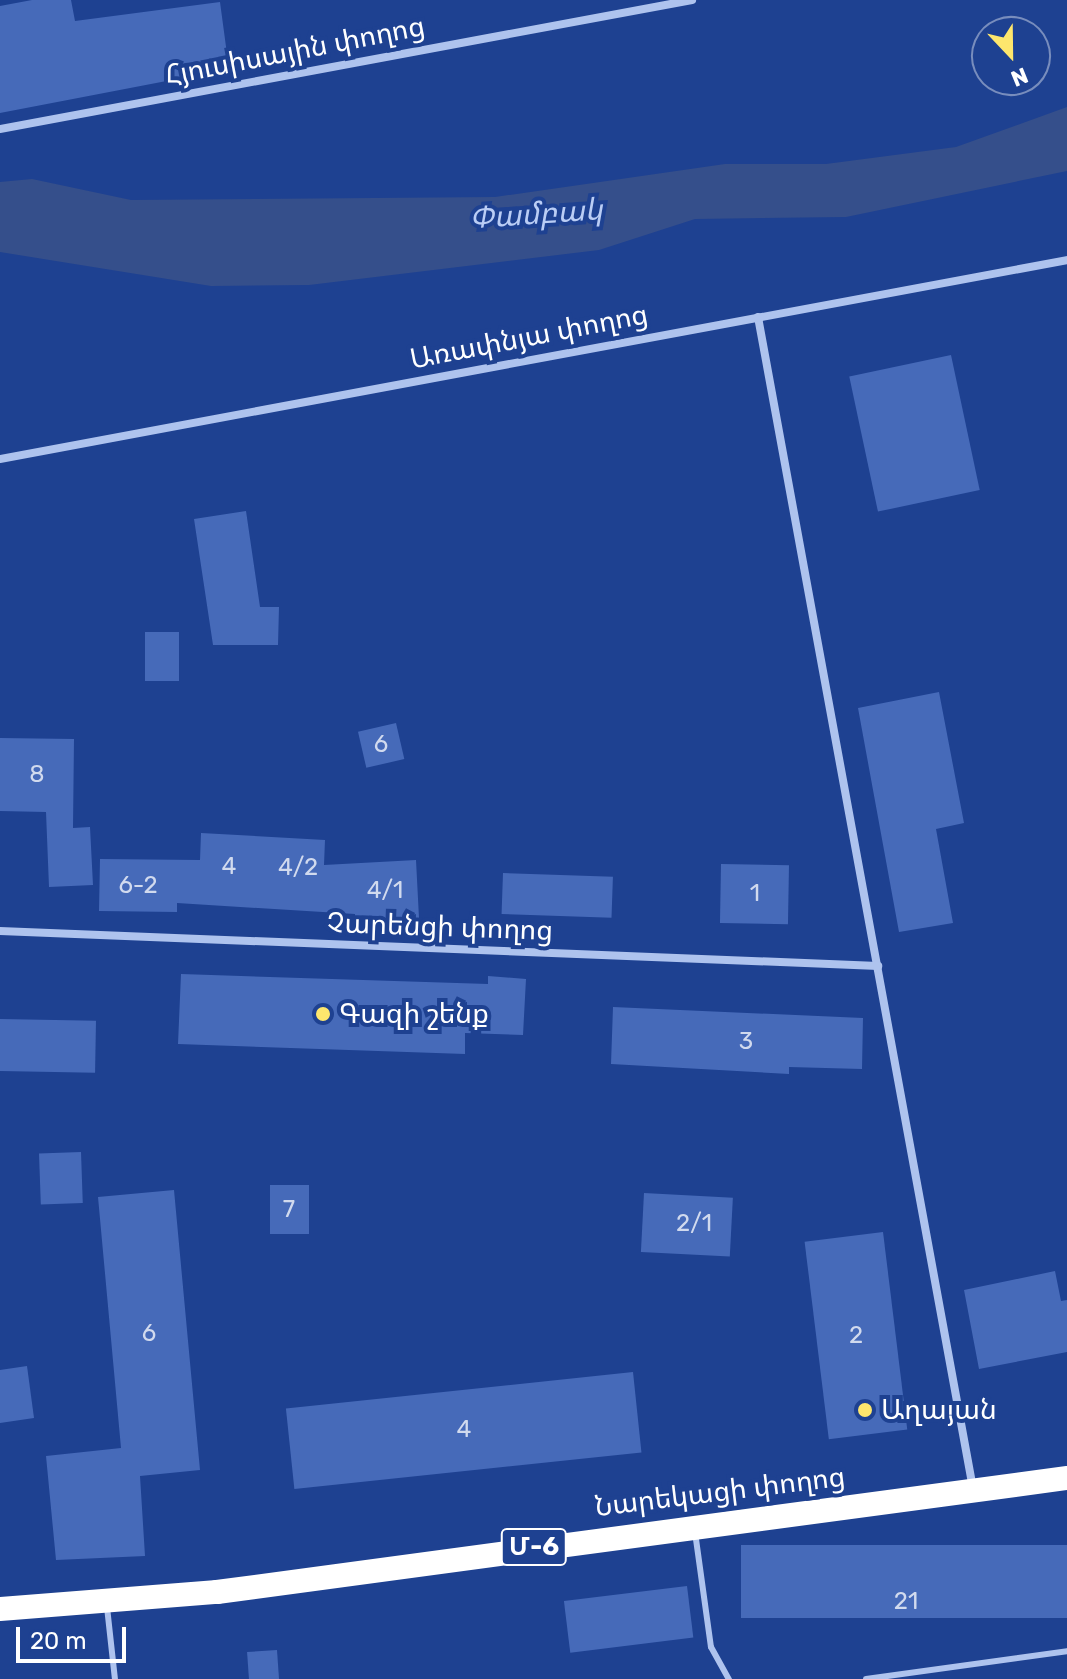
<!DOCTYPE html>
<html>
<head>
<meta charset="utf-8">
<style>
  body { margin:0 }
  #map { position:relative; width:1067px; height:1679px; overflow:hidden; background:#1e4191; font-family:Rubik,"Noto Sans Armenian",sans-serif }
  div>[style] { position:absolute }
  [style*='--x'] { left:calc(var(--x)*1px); top:calc(var(--y)*1px); width:calc(var(--w)*1px); rotate:calc(var(--a)*1deg) }
  .water>* { inset:0; background:#354f8b }
  .building>* { inset:0; background:#466ab9; transform-origin:0 0 }
  .lane>* { height:6px; margin:-3px; padding:0 3px; transform-origin:3px; border-radius:3px; background:#aec3ee }
  .street>* { height:8px; margin:-4px; padding:0 4px; transform-origin:4px; border-radius:4px; background:#aec3ee }
  .highway>* { height:24px; margin:-12px; padding:0 12px; transform-origin:12px; border-radius:12px; background:#fff }
  .dots>* { width:22px; height:22px; translate:-50% -50%; box-sizing:border-box; border:4px solid #1e4191; border-radius:50% }
  span { translate:-50% -50%; white-space:nowrap; text-align:center; line-height:1.15; -webkit-text-stroke:8px #1e4191; paint-order:stroke }
  .number-label { font-size:24px; color:#d1daee }
  .number-label span { -webkit-text-stroke-width:0 }
  .shield-label span { padding:2px 6px; background:#1e4191; border:2px solid; border-radius:6px; -webkit-text-stroke-width:0 }
  .shield-label { font-size:26px; color:#fff; font-weight:700 }
  .street-label { font-size:28px; color:#fff }
  .poi-label { font-size:28px; color:#fff }
  .left { translate:0 -50%; text-align:left }
  .water-label { font-size:30px; color:#bacdf5; font-style:italic }
  .north { position:absolute; left:971px; top:16px; width:80px; height:80px; box-sizing:border-box; background:#1e4191; border:2px solid #788dbd; border-radius:50%; rotate:158deg; font-size:22px; font-weight:700; line-height:32px; text-align:center; color:#fff }
  .north::after { content:''; display:block; margin:auto; width:28px; height:36px; background:#fde66d; clip-path:polygon(50% 0,100% 100%,50% 72%,0 100%) }
  .scale { position:absolute; left:16px; top:1627px; width:110px; height:36px; box-sizing:border-box; border:4px solid #fff; border-top:0; padding-left:10px; font-size:24px; line-height:28px; white-space:nowrap; color:#fff; -webkit-text-stroke:6px #1e4191; paint-order:stroke }
</style>
</head>
<body>
<div id="map">
  <div class="water">
    <i style="clip-path:polygon(1067px 107px,1067px 171px,846px 217px,695px 219px,599px 250px,309px 285px,211px 286px,0 252px,0 182px,32px 179px,131px 200px,495px 197px,725px 164px,826px 164px,956px 147px)"></i>
  </div>
  <div class="building">
    <i style="clip-path:polygon(32px 0,71px 0,75px 21px,220px 2px,229px 69px,0 113px,0 6px)"></i>
    <i style="left:951px;top:355px;width:138px;height:104px;rotate:78deg"></i>
    <i style="clip-path:polygon(246px 511px,260px 607px,279px 607px,278px 645px,213px 645px,194px 519px)"></i>
    <i style="left:145px;top:632px;width:34px;height:49px"></i>
    <i style="clip-path:polygon(939px 692px,964px 823px,936px 829px,953px 923px,899px 932px,858px 708px)"></i>
    <i style="left:396px;top:723px;width:37px;height:39px;rotate:77deg"></i>
    <i style="clip-path:polygon(0 738px,74px 739px,73px 828px,90px 827px,93px 885px,49px 887px,46px 812px,0 811px)"></i>
    <i style="clip-path:polygon(201px 833px,325px 840px,324px 865px,416px 860px,419px 918px,355px 921px,355px 914px,177px 903px,177px 912px,99px 911px,100px 859px,200px 860px)"></i>
    <i style="left:721px;top:864px;width:68px;height:59px;rotate:1deg"></i>
    <i style="left:503px;top:873px;width:110px;height:41px;rotate:2deg"></i>
    <i style="clip-path:polygon(181px 974px,488px 984px,488px 976px,526px 979px,523px 1035px,465px 1033px,465px 1054px,178px 1044px)"></i>
    <i style="clip-path:polygon(613px 1007px,863px 1018px,862px 1069px,789px 1067px,789px 1074px,611px 1064px)"></i>
    <i style="left:0;top:1019px;width:96px;height:52px;rotate:1deg"></i>
    <i style="left:81px;top:1152px;width:51px;height:42px;rotate:88deg"></i>
    <i style="left:270px;top:1185px;width:39px;height:49px"></i>
    <i style="clip-path:polygon(174px 1190px,200px 1470px,140px 1476px,145px 1556px,56px 1560px,46px 1456px,121px 1448px,98px 1197px)"></i>
    <i style="left:644px;top:1193px;width:89px;height:59px;rotate:3deg"></i>
    <i style="left:883px;top:1232px;width:199px;height:79px;rotate:83deg"></i>
    <i style="clip-path:polygon(1055px 1271px,1061px 1301px,1067px 1300px,1067px 1352px,979px 1369px,964px 1290px)"></i>
    <i style="clip-path:polygon(27px 1366px,34px 1418px,0 1423px,0 1370px)"></i>
    <i style="left:633px;top:1372px;width:81px;height:349px;rotate:84deg"></i>
    <i style="left:1067px;top:1545px;width:73px;height:326px;rotate:90deg"></i>
    <i style="left:687px;top:1586px;width:52px;height:124px;rotate:83deg"></i>
    <i style="left:277px;top:1650px;width:29px;height:30px;rotate:86deg"></i>
  </div>
  <div class="lane">
    <i style="--x:695;--y:1532;--w:116;--a:82.1"></i>
    <i style="--x:711;--y:1647;--w:37;--a:61"></i>
    <i style="--x:107;--y:1607;--w:72;--a:83.7"></i>
    <i style="--x:866;--y:1679;--w:203;--a:-7.9"></i>
  </div>
  <div class="street">
    <i style="--x:0;--y:129;--w:704;--a:-10.56"></i>
    <i style="--x:758;--y:317;--w:1192;--a:79.6"></i>
    <i style="--x:0;--y:459;--w:1085;--a:-10.56"></i>
    <i style="--x:0;--y:931;--w:879;--a:2.28"></i>
  </div>
  <div class="highway">
    <i style="--x:0;--y:1609;--w:218;--a:-4.5"></i>
    <i style="--x:217;--y:1592;--w:858;--a:-7.64"></i>
  </div>
  <div class="dots">
    <i style="left:323px;top:1014px;background:#fde66d"></i>
    <i style="left:865px;top:1410px;background:#fde66d"></i>
  </div>
  <div class="number-label">
    <span style="left:381px;top:745px">6</span>
    <span style="left:37px;top:775px">8</span>
    <span style="left:229px;top:867px">4</span>
    <span style="left:298px;top:868px">4/2</span>
    <span style="left:138px;top:886px">6-2</span>
    <span style="left:385px;top:891px">4/1</span>
    <span style="left:755px;top:894px">1</span>
    <span style="left:746px;top:1042px">3</span>
    <span style="left:289px;top:1210px">7</span>
    <span style="left:694px;top:1224px">2/1</span>
    <span style="left:149px;top:1334px">6</span>
    <span style="left:856px;top:1336px">2</span>
    <span style="left:464px;top:1430px">4</span>
    <span style="left:906px;top:1602px">21</span>
  </div>
  <div class="shield-label">
    <span style="left:534px;top:1547px">Մ-6</span>
  </div>
  <div class="street-label">
    <span style="left:295px;top:51px;rotate:-11deg">Հյուսիսային փողոց</span>
    <span style="left:529px;top:337px;rotate:-11deg">Առափնյա փողոց</span>
    <span style="left:440px;top:927px;rotate:2deg">Չարենցի փողոց</span>
    <span style="left:720px;top:1492px;rotate:-7deg">Նարեկացի փողոց</span>
  </div>
  <div class="poi-label">
    <span class="left" style="left:339px;top:1014px">Գազի շենք</span>
    <span class="left" style="left:881px;top:1410px">Աղայան</span>
  </div>
  <div class="water-label">
    <span style="left:536px;top:214px;rotate:-4deg">Փամբակ</span>
  </div>
  <div class="north">N</div>
  <div class="scale">20 m</div>
</div>
</body>
</html>
